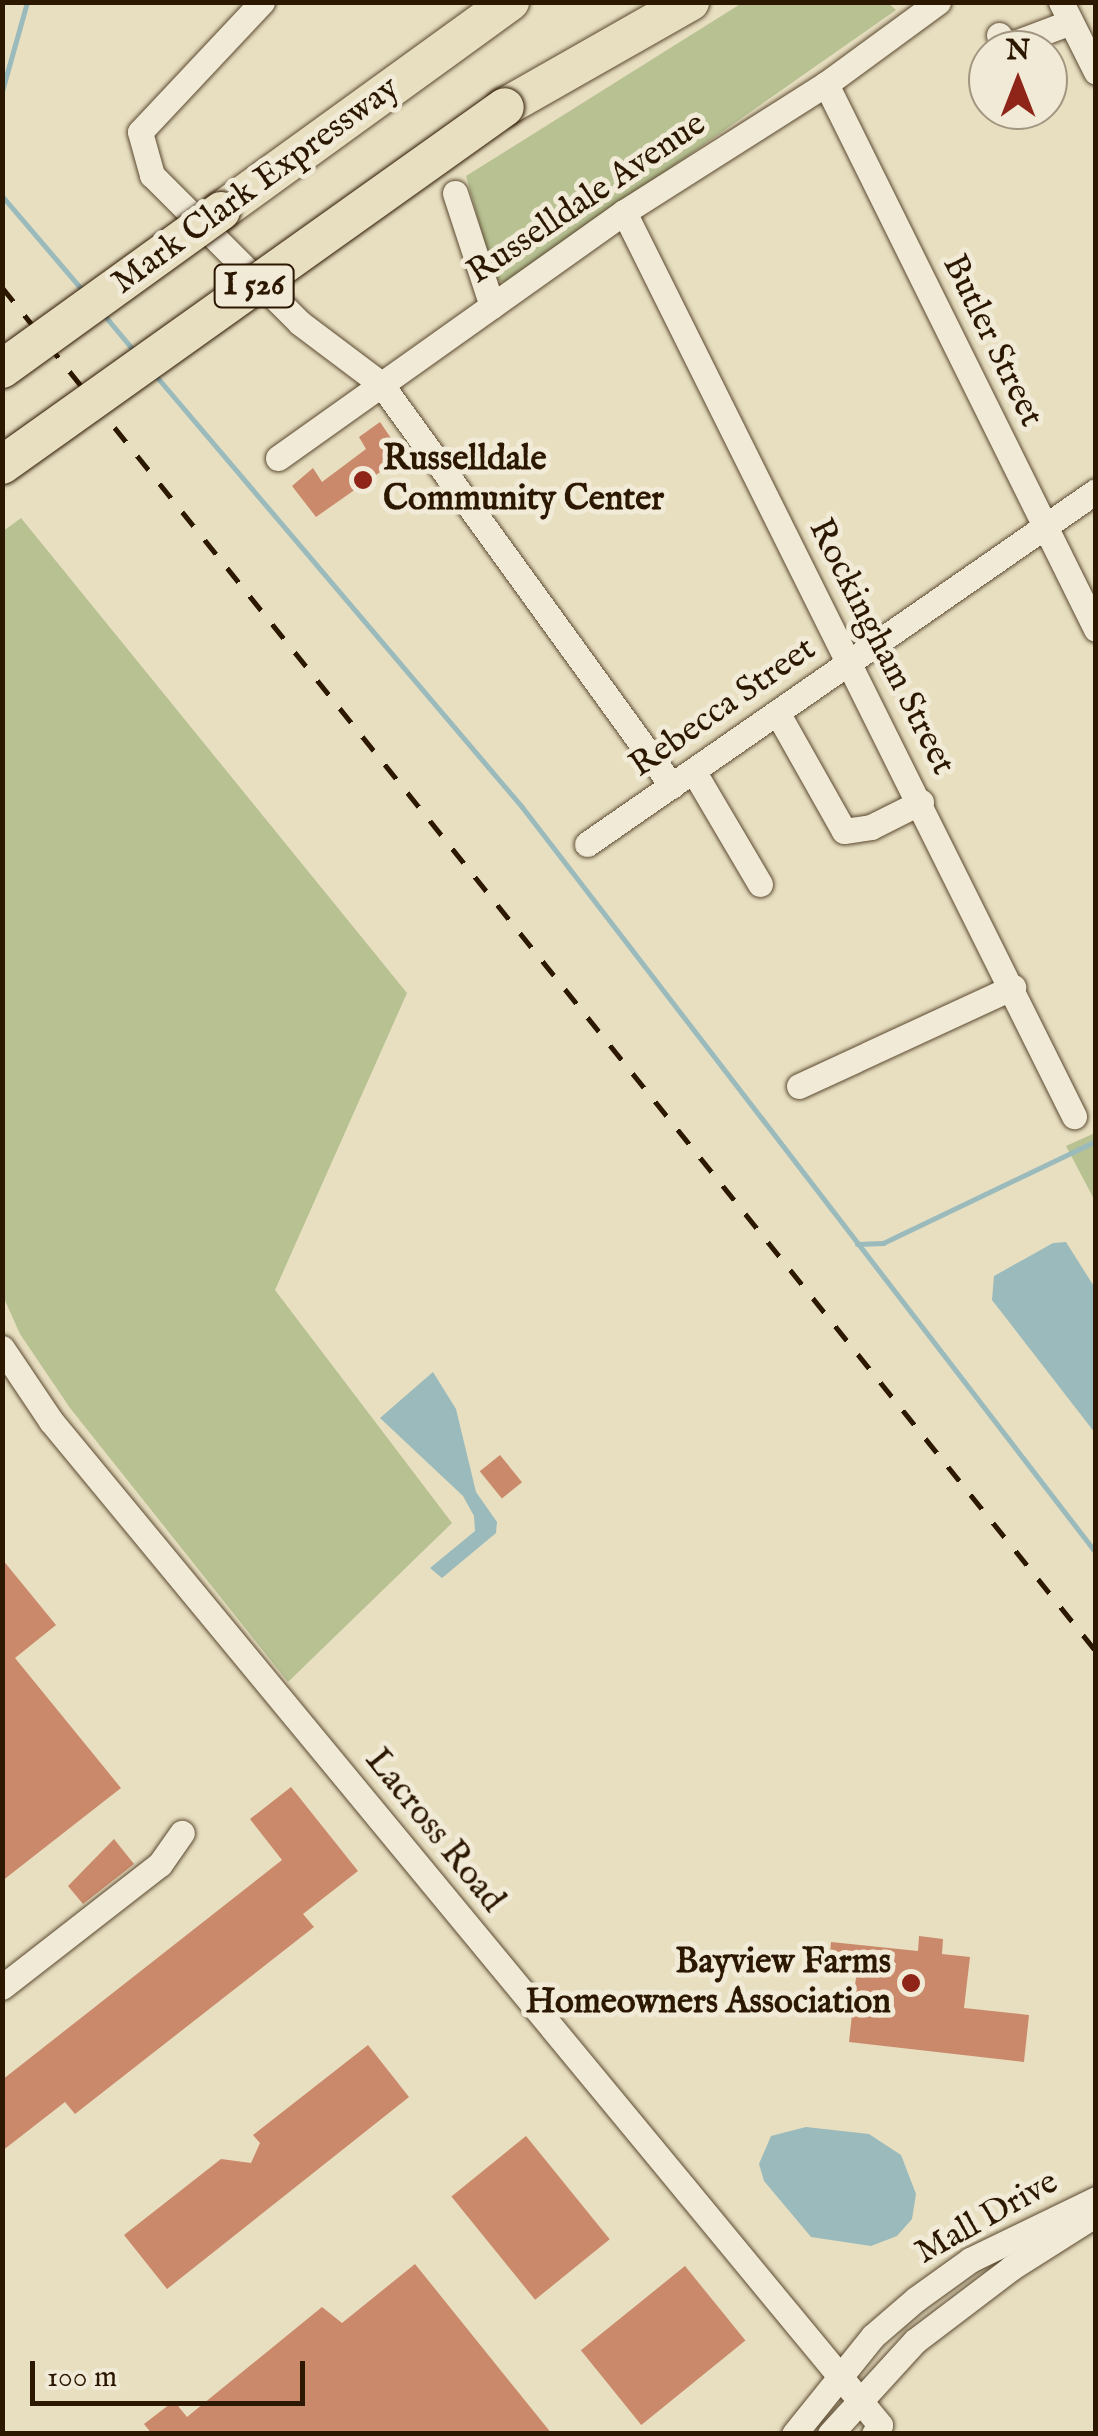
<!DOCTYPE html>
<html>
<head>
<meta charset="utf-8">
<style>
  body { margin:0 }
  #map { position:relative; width:1098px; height:2436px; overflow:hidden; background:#e8dfc1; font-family:"IM FELL English",serif }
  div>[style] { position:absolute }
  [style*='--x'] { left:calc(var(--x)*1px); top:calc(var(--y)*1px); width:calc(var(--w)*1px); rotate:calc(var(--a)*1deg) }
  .green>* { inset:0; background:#b7c192 }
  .water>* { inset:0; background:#9ababc }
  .stream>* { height:5px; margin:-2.5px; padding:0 2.5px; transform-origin:2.5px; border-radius:2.5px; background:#9ababc }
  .building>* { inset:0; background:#ca896a; transform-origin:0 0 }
  .roads { filter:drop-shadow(0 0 2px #5b4930) drop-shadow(0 0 2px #5b4930) }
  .minor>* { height:25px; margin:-12.5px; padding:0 12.5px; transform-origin:12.5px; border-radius:12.5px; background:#f0ead7 }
  .highway>* { height:38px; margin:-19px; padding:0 19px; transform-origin:19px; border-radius:19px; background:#e8dfc1 }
  .rail>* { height:5px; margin-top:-2.5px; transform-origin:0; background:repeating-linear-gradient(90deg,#2c1700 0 18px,transparent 0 36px) }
  .bridges { filter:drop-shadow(0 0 2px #2c1700) drop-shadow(0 0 2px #2c1700) }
  .highway-bridge>* { height:38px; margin:-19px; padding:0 19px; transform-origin:19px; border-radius:19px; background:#e8dfc1 }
  .dots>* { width:28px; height:28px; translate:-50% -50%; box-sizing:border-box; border:5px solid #f0ead7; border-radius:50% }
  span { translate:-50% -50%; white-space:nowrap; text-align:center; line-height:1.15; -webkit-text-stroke:10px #f0ead7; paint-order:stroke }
  .shield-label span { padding:2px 8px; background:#f0ead7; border:2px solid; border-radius:8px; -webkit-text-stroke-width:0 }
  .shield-label { font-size:32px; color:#2c1700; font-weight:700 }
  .street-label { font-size:35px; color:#2c1700 }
  .poi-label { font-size:35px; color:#2c1700; font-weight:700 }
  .left { translate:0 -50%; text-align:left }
  .right { translate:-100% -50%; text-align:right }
  .frame { position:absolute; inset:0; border:5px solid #2c1700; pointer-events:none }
  .north { position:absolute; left:968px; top:30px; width:100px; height:100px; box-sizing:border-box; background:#f0ead7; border:2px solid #a29681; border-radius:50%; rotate:0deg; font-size:28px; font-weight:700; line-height:40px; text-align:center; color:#2c1700 }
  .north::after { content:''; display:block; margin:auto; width:35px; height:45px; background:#8f2418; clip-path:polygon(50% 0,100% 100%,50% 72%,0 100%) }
  .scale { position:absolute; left:30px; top:2361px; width:275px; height:45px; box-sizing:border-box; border:5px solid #2c1700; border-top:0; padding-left:12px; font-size:30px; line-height:35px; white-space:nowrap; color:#2c1700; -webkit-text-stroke:8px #f0ead7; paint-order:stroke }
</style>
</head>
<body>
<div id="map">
  <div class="green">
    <i style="clip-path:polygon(742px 3px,888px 3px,896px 10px,506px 283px,495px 279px,466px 176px)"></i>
    <i style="clip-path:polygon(21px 518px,407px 993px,275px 1290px,452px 1523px,288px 1682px,70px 1408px,20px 1334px,3px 1296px,2px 532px)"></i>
    <i style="clip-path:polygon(1095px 1133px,1095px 1201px,1066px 1146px)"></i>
  </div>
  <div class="water">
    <i style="clip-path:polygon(1066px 1242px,1095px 1288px,1095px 1433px,992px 1300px,994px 1276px,1053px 1243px)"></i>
    <i style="clip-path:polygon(433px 1372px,456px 1409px,476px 1492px,497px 1522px,496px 1533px,442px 1578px,430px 1568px,475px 1531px,474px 1516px,463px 1496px,380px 1418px)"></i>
    <i style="clip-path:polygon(806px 2127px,869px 2134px,901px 2155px,916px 2194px,912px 2219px,897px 2236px,871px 2246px,811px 2237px,764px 2181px,759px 2164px,771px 2136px)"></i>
  </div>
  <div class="stream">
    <i style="--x:2;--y:91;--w:92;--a:-74.3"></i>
    <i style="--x:2;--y:196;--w:126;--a:49.5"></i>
    <i style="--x:104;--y:315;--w:48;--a:50"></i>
    <i style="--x:156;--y:376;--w:565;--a:49.66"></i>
    <i style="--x:522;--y:807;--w:941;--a:52.42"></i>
    <i style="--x:857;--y:1244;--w:26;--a:-2"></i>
    <i style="--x:883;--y:1243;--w:236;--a:-25.6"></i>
  </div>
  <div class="building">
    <i style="clip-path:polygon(380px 422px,403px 456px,316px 517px,292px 486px,313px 468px,322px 482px,366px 449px,359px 437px)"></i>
    <i style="left:500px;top:1455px;width:35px;height:26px;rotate:51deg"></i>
    <i style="clip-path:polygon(2px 1559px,56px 1625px,15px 1658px,121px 1788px,2px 1881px)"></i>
    <i style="clip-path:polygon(291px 1787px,358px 1871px,303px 1914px,314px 1927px,75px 2114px,65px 2102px,2px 2151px,2px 2080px,282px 1860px,250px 1819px)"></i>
    <i style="clip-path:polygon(114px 1839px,134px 1864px,83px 1904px,68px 1886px)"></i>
    <i style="clip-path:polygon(919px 1936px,943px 1939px,942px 1954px,970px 1957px,964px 2008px,1029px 2015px,1024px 2062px,849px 2042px,858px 1959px,830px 1956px,831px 1942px,918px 1951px)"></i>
    <i style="clip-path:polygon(368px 2045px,409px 2097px,167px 2289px,124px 2235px,221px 2159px,251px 2163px,260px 2143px,253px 2135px)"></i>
    <i style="left:526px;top:2136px;width:133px;height:96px;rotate:51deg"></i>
    <i style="clip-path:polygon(415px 2264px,552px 2434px,152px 2434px,144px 2424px,174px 2401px,187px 2417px,322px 2307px,342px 2323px)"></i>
    <i style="left:685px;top:2266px;width:96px;height:134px;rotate:51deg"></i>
  </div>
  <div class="roads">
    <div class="minor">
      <i style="--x:262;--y:2;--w:178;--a:133.2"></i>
      <i style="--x:140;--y:132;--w:45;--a:74.4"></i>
      <i style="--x:152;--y:175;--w:209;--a:45"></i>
      <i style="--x:300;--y:323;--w:101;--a:37"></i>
      <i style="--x:381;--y:384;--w:496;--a:54.1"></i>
      <i style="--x:1061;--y:2;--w:78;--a:63.4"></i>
      <i style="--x:999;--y:35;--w:14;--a:54"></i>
      <i style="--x:1007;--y:46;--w:68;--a:-20.6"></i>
      <i style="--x:826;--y:84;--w:608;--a:63.65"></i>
      <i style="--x:455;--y:193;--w:119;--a:71.9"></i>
      <i style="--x:624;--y:212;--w:1010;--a:63.54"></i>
      <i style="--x:278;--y:458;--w:425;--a:-35.4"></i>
      <i style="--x:624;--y:212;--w:239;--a:-32.4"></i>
      <i style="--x:826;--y:84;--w:139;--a:-36.2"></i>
      <i style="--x:778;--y:714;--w:134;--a:60.6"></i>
      <i style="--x:844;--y:831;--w:27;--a:-8"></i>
      <i style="--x:871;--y:827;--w:56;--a:-26.6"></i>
      <i style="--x:694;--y:772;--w:130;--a:59.5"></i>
      <i style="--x:587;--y:844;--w:619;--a:-34.74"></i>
      <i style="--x:799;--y:1086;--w:236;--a:-24.8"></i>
      <i style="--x:2;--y:1348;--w:88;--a:56.1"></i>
      <i style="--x:51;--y:1421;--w:1302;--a:50.45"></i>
      <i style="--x:880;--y:2425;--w:11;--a:124"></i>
      <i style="--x:2;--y:1987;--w:200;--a:-37.9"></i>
      <i style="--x:160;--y:1864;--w:38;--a:-55"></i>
      <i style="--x:794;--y:2434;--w:126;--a:-51.1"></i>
      <i style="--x:873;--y:2336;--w:57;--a:-40.7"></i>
      <i style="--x:916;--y:2299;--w:67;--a:-35.8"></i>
      <i style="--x:970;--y:2260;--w:140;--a:-25.8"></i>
      <i style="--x:830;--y:2434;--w:126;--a:-47.6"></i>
      <i style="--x:915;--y:2341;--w:121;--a:-37.2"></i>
      <i style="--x:1011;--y:2268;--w:101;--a:-32.4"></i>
    </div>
    <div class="highway">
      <i style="--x:505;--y:107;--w:213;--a:-29.6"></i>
      <i style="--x:221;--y:211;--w:357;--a:-35.9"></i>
    </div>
  </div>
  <div class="rail">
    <i style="--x:2;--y:287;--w:1749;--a:51.27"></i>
  </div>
  <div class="bridges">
    <div class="highway-bridge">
      <i style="--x:2;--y:369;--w:270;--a:-35.8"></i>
      <i style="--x:2;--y:465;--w:617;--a:-35.44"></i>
    </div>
  </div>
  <div class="dots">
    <i style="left:363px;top:480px;background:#8f2418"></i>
    <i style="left:911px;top:1983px;background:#8f2418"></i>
  </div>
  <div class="shield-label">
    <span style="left:254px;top:286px">I 526</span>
  </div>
  <div class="street-label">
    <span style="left:256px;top:186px;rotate:-36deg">Mark Clark Expressway</span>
    <span style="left:587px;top:199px;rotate:-34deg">Russelldale Avenue</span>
    <span style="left:992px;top:341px;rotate:64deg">Butler Street</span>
    <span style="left:881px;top:647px;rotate:63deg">Rockingham Street</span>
    <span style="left:723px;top:708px;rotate:-35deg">Rebecca Street</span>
    <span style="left:434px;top:1831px;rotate:51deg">Lacross Road</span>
    <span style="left:987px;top:2218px;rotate:-29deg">Mall Drive</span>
  </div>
  <div class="poi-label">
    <span class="left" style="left:383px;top:480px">Russelldale<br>Community Center</span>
    <span class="right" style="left:891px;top:1983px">Bayview Farms<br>Homeowners Association</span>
  </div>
  <div class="frame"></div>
  <div class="north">N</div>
  <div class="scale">100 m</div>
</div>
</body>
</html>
